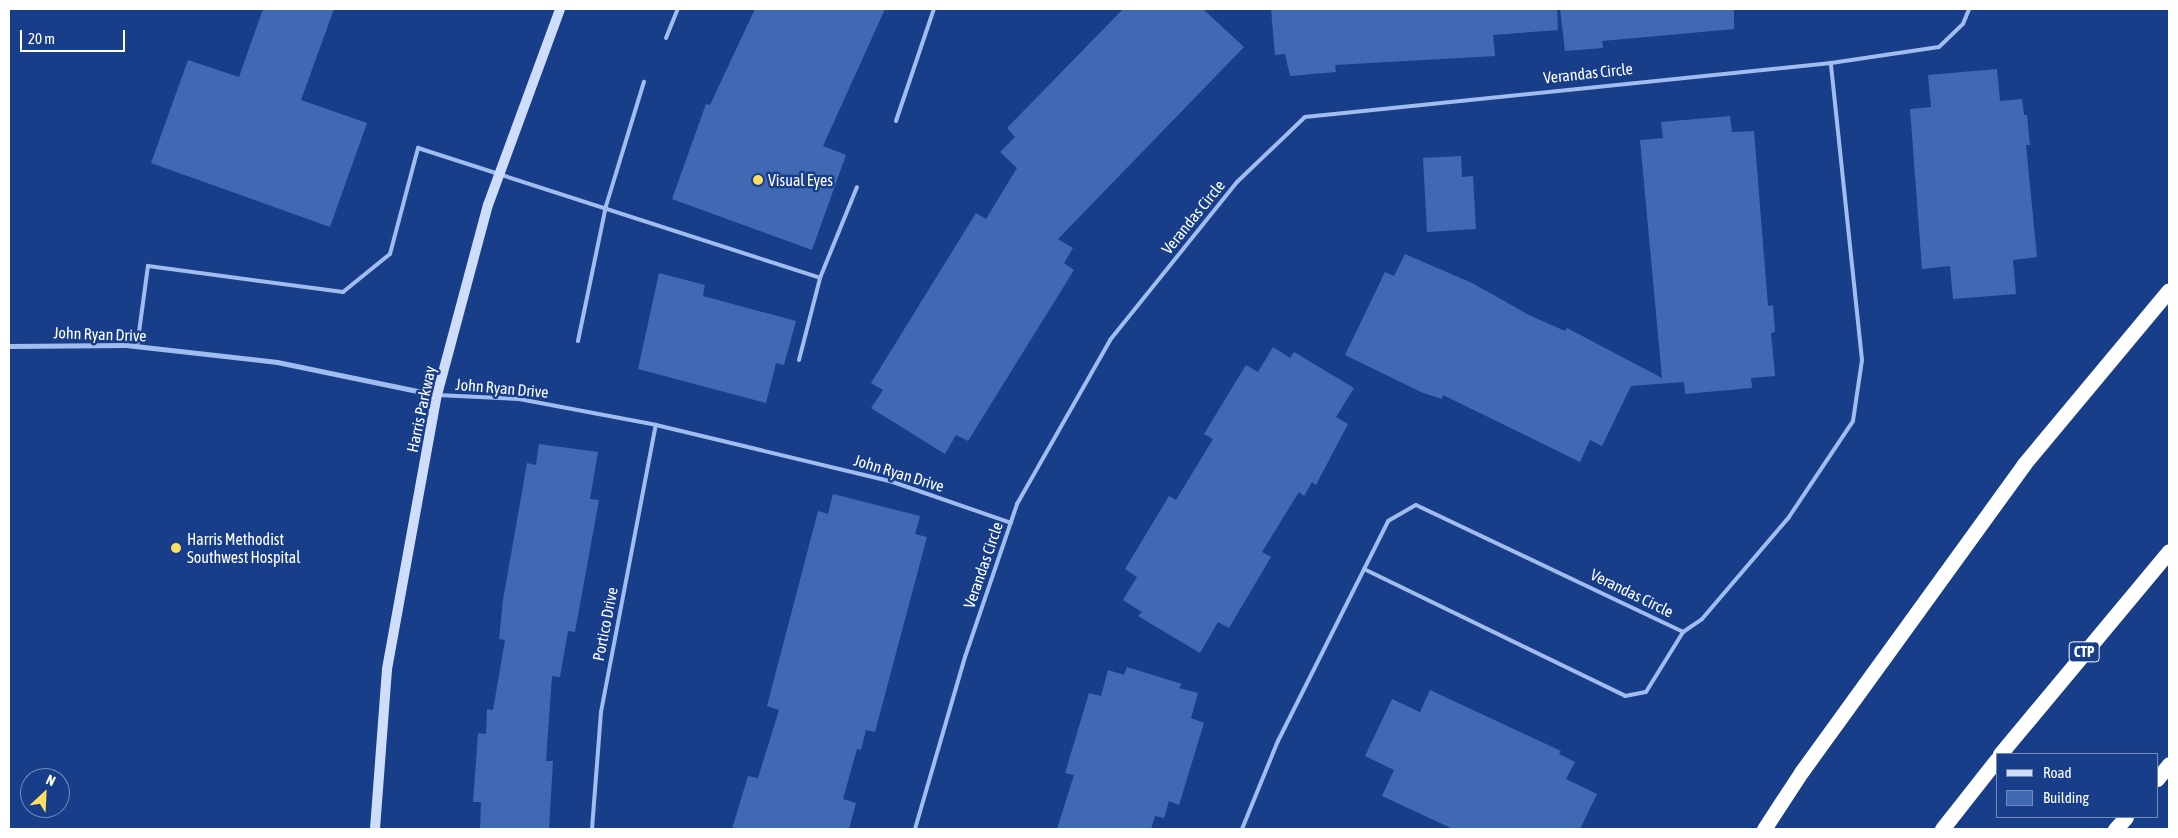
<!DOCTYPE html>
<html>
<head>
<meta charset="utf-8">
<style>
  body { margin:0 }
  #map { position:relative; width:2178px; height:838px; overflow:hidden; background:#183e8a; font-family:"Asap Condensed",sans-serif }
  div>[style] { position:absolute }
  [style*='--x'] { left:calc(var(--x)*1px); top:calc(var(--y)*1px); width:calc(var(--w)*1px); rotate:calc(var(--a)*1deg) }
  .building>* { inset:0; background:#4069b3 }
  .lane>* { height:4px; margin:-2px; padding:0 2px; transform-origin:2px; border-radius:2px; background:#a1bcee }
  .street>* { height:5px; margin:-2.5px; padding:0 2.5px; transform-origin:2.5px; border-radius:2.5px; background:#a1bcee }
  .secondary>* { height:10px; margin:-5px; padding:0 5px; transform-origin:5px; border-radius:5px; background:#ceddfa }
  .highway>* { height:15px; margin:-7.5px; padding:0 7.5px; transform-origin:7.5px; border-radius:7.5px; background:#fff }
  .dots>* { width:14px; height:14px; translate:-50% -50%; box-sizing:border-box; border:2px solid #183e8a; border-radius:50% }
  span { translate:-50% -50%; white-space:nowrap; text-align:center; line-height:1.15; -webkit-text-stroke:5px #183e8a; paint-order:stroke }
  .shield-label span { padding:1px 4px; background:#183e8a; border:1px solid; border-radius:4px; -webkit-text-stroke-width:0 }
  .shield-label { font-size:15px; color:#fff; font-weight:700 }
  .street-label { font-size:16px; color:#fff }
  .poi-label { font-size:16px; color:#fff }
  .left { translate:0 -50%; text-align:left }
  .frame { position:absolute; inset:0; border:10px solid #fff; pointer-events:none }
  .legend { position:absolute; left:1996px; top:753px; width:162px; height:65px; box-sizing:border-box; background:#183e8a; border:1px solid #748bb9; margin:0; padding:6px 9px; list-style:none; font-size:15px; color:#fff }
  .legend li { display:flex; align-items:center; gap:10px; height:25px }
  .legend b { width:25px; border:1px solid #748bb9 }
  .north { position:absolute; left:20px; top:768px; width:50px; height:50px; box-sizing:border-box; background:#183e8a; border:1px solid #748bb9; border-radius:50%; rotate:25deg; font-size:14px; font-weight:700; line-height:20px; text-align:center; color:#fff }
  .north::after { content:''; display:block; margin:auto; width:18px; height:22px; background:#ffe05e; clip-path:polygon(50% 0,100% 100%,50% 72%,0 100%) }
  .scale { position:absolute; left:20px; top:30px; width:105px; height:22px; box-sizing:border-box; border:2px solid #fff; border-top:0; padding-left:6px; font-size:15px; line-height:18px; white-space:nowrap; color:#fff; -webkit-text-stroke:4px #183e8a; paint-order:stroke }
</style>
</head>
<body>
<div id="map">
  <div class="building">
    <i style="clip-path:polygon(263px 9px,334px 9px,301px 100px,367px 123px,330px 227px,151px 163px,188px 60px,239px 77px)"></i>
    <i style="clip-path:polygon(755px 9px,885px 9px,823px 146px,846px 155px,812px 250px,672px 199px,706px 104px,710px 105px)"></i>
    <i style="clip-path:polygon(1123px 9px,1203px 9px,1244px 47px,1058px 239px,1073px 248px,1064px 263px,1074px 270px,968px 441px,956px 435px,945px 454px,871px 408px,883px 390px,871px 383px,976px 213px,986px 219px,1017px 168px,1000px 152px,1015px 137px,1007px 128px)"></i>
    <i style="clip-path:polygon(1271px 9px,1557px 9px,1558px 30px,1493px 35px,1495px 56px,1335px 65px,1336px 72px,1290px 76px,1285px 54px,1275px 55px)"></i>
    <i style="clip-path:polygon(1560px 9px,1734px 9px,1734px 29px,1602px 41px,1603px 48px,1565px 51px)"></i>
    <i style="clip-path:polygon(1997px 69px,2000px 101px,2022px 99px,2024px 115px,2027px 115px,2030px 145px,2026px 145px,2037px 257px,2013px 260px,2016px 294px,1953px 299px,1950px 266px,1922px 269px,1910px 109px,1931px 107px,1928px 75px)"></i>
    <i style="clip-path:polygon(1730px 116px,1732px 132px,1754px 131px,1768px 306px,1773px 305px,1775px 332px,1771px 333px,1775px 376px,1751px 378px,1752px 388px,1685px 394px,1684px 382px,1631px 386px,1602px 446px,1590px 440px,1580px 462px,1443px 395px,1442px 399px,1423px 393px,1345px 355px,1385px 272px,1394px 276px,1405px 254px,1472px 283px,1529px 315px,1565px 331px,1567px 328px,1662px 378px,1640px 140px,1663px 138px,1661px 122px)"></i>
    <i style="clip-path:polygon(1461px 156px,1462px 177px,1473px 176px,1476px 229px,1427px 232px,1423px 158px)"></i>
    <i style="clip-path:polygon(659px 273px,705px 285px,703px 296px,796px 321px,784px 365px,776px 363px,766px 403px,638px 369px)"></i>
    <i style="clip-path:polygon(1273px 347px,1290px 358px,1294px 352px,1354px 388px,1336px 417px,1348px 424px,1316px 485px,1312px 482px,1304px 496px,1299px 492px,1262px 552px,1271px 557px,1229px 628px,1218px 622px,1200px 653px,1138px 616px,1142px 612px,1123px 600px,1137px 577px,1125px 569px,1169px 496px,1176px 500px,1213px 439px,1204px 434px,1246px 365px,1258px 372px)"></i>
    <i style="clip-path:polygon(539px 444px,598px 452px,590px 499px,599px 500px,575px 632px,568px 631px,560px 677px,552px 676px,546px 761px,553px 761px,549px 829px,480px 829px,481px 802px,473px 802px,478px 733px,486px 734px,487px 709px,493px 710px,505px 640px,499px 639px,503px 600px,527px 463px,536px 465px)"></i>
    <i style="clip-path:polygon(833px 494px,920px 516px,915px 534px,927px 537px,875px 732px,866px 730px,861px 750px,857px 749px,843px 799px,856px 803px,849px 829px,732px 829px,748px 776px,758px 778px,779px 710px,767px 706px,818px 511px,828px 514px)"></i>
    <i style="clip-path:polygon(1127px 667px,1182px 684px,1179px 688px,1198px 693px,1191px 718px,1204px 723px,1179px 805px,1169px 801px,1164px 818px,1155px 816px,1151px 829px,1057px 829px,1074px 775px,1065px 773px,1089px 693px,1101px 696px,1108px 670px,1124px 675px)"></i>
    <i style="clip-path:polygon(1430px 690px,1561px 751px,1559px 754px,1575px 762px,1566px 779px,1597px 794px,1580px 829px,1453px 829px,1382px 796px,1394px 770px,1365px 756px,1392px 699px,1420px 712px)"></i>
  </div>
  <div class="lane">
    <i style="--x:666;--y:38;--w:31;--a:-68"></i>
    <i style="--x:896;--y:121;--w:118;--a:-71.3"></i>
    <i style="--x:578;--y:341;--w:138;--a:-78.3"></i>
    <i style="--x:606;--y:206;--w:130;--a:-73"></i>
    <i style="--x:137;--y:347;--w:82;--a:-82.3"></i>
    <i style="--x:148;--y:266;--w:197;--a:7.6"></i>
    <i style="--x:343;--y:292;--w:60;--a:-39"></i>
    <i style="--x:390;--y:254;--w:110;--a:-75.2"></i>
    <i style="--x:418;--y:148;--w:422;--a:17.9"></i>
    <i style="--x:820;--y:278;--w:98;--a:-67.9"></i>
    <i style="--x:799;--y:360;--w:85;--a:-75.6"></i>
    <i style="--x:437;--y:395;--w:82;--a:2.8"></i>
    <i style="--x:519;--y:399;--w:139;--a:10.7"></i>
    <i style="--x:656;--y:425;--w:241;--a:13.5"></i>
    <i style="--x:890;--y:481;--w:128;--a:19.1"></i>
    <i style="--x:1364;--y:569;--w:290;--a:25.9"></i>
    <i style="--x:1625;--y:696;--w:21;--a:-11"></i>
    <i style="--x:1646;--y:692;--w:70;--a:-58.3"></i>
    <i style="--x:592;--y:829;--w:117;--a:-85.6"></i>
    <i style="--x:601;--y:712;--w:292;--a:-79.2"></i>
    <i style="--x:915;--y:829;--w:179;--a:-73.8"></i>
    <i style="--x:965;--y:657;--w:162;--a:-71.2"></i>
    <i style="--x:1017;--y:504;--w:189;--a:-60.4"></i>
    <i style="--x:1110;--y:340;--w:203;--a:-51.2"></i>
    <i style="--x:1237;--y:182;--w:94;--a:-43.7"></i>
    <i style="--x:1305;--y:117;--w:529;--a:-5.86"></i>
    <i style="--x:1831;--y:63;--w:109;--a:-8.4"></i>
    <i style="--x:1939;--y:47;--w:33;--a:-44"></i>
    <i style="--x:1963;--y:24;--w:16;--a:-68"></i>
    <i style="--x:1242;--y:829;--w:95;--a:-67.8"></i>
    <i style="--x:1278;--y:741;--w:246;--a:-63.4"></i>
    <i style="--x:1388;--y:521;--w:32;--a:-30"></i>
    <i style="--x:1416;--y:505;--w:296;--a:25.4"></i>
    <i style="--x:1683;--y:632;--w:23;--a:-34"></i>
    <i style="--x:1702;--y:619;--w:134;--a:-49.5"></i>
    <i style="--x:1789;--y:517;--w:115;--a:-56.3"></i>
    <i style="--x:1853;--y:421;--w:62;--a:-81.6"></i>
    <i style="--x:1862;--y:360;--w:299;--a:-96"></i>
  </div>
  <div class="street">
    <i style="--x:9;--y:346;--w:117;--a:-0.5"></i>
    <i style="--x:126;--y:345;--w:152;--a:6.4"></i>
    <i style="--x:277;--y:362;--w:163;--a:11.7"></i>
  </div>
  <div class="secondary">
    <i style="--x:375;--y:829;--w:160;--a:-85.7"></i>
    <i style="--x:387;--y:669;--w:279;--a:-79.7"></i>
    <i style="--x:437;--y:395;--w:197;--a:-75"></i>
    <i style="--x:488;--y:205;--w:209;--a:-69.8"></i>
  </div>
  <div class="highway">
    <i style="--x:2000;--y:754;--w:264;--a:-50.2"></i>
    <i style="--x:2157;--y:779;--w:19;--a:-51"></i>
    <i style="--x:1764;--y:829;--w:69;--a:-56.8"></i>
    <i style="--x:1802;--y:771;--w:379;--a:-54.1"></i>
    <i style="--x:2024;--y:464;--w:226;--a:-50.2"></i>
    <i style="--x:1942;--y:829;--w:89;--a:-51.8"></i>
    <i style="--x:2115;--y:829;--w:16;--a:-47"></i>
  </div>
  <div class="dots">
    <i style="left:758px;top:180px;background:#ffe05e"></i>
    <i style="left:176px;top:548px;background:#ffe05e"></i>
  </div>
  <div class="shield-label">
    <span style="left:2084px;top:652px">CTP</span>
  </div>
  <div class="street-label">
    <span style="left:1588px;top:73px;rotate:-6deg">Verandas Circle</span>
    <span style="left:1193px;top:217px;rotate:-51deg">Verandas Circle</span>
    <span style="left:100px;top:334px;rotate:2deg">John Ryan Drive</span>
    <span style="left:502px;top:388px;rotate:5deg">John Ryan Drive</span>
    <span style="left:421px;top:409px;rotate:-78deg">Harris Parkway</span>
    <span style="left:899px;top:473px;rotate:17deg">John Ryan Drive</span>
    <span style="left:983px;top:565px;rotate:-71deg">Verandas Circle</span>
    <span style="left:1632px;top:593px;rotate:26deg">Verandas Circle</span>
    <span style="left:605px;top:624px;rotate:-79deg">Portico Drive</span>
  </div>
  <div class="poi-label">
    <span class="left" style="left:768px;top:180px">Visual Eyes</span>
    <span class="left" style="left:187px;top:548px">Harris Methodist<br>Southwest Hospital</span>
  </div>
  <div class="frame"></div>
  <ul class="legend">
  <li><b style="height:6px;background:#ceddfa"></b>Road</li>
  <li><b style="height:14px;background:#4069b3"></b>Building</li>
  </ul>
  <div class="north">N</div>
  <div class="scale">20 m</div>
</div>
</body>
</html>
